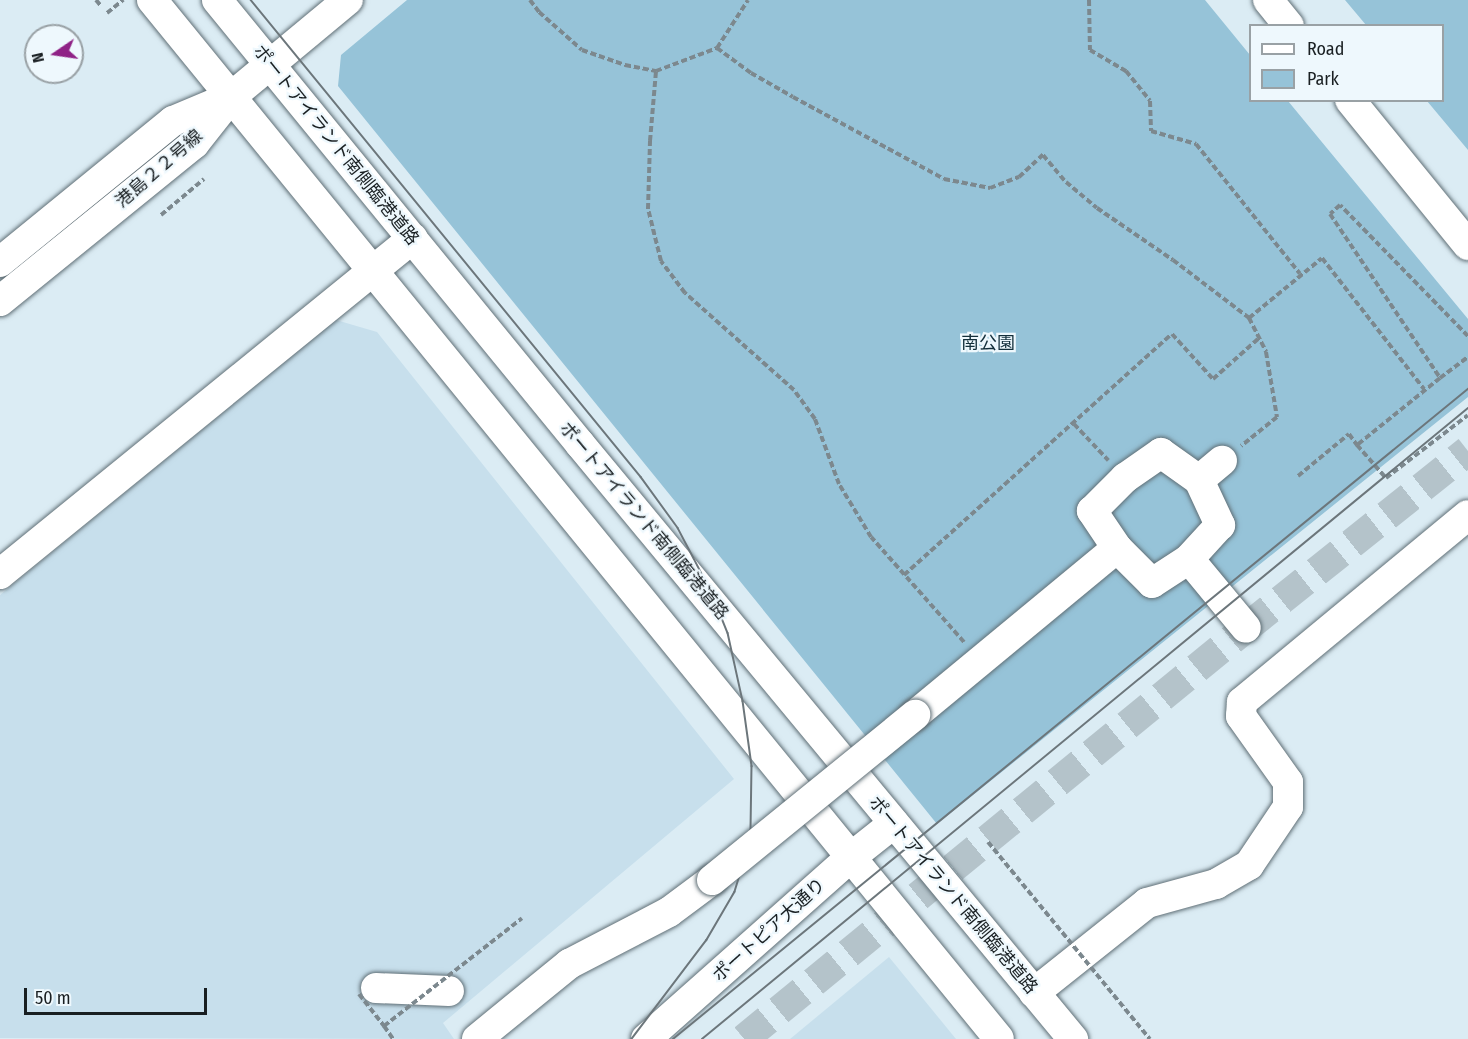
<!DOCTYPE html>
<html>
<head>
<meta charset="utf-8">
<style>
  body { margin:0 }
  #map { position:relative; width:1468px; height:1039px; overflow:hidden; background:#dbecf4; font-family:"Fira Sans Condensed","Noto Sans JP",sans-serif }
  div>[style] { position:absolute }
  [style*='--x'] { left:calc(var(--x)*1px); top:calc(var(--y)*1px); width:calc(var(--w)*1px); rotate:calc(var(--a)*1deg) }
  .built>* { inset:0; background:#c7dfec }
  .green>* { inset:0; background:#96c3d8 }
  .minor-tunnel>* { height:30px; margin-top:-15px; transform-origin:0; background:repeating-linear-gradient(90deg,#b4c3ca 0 30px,transparent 0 45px) }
  .path>* { height:4px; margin-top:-2px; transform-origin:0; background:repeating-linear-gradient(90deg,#7c888e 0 6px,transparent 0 9px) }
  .roads { filter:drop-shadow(0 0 2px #606f76) drop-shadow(0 0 2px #606f76) }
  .minor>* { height:30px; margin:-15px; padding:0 15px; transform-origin:15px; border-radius:15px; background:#fff }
  .tram>* { height:1.5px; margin:-0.75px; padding:0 0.75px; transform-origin:0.75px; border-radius:0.75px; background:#6c767b }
  .path-bridge>* { height:4px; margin-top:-2px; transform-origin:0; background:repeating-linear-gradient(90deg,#7c888e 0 6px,transparent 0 9px) }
  .bridges { filter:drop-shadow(0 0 2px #606f76) drop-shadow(0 0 2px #606f76) }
  .minor-bridge>* { height:30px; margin:-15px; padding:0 15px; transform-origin:15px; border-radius:15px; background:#fff }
  span { translate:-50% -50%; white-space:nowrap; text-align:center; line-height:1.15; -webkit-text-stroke:4.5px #eef8fd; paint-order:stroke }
  .street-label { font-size:18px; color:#191f22 }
  .park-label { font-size:18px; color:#132f3b }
  .legend { position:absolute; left:1249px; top:24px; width:195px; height:78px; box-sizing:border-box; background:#eef8fd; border:2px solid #99a1a5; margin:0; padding:8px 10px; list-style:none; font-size:18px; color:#191f22 }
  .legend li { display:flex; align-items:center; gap:12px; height:30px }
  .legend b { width:30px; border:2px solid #99a1a5 }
  .north { position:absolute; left:24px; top:24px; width:60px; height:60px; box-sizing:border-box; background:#eef8fd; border:2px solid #99a1a5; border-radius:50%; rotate:257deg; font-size:16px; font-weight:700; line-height:24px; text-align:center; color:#191f22 }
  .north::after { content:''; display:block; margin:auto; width:21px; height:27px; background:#8f2286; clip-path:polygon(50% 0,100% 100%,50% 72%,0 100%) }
  .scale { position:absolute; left:24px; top:988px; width:183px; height:27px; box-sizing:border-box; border:3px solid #191f22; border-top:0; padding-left:8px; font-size:18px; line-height:21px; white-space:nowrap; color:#191f22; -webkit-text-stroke:4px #eef8fd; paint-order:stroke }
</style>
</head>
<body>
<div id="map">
  <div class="built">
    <i style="clip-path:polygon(336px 320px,377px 332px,734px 779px,443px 1023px,454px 1039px,0 1038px,0 595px)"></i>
    <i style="clip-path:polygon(889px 957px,956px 1039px,790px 1039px)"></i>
  </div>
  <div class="green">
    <i style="clip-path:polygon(407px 0,1205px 0,1250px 55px,1250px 100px,1288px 101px,1468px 319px,1468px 397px,937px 824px,338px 86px,341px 55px)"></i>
    <i style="clip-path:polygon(1345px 0,1468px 0,1468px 150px,1427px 101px,1442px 100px,1442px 26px,1366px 25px)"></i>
  </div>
  <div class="minor-tunnel">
    <i style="--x:744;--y:1039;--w:649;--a:-39.31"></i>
    <i style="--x:1246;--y:628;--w:284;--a:-38.6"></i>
  </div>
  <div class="path">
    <i style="--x:96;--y:0;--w:8;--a:50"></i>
    <i style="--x:530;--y:0;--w:15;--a:53"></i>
    <i style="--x:539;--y:12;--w:57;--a:41.5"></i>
    <i style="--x:582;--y:50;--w:46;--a:19.2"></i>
    <i style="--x:625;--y:65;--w:32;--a:11"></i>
    <i style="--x:1089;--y:0;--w:50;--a:88.9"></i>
    <i style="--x:1090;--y:50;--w:42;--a:30.3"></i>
    <i style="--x:1126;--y:71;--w:38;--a:51"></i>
    <i style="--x:1150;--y:101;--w:30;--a:88"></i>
    <i style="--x:1151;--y:131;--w:47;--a:16.1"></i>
    <i style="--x:1196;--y:144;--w:166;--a:51.3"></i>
    <i style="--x:107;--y:13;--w:21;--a:-39"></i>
    <i style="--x:717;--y:48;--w:57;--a:-57.1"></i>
    <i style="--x:161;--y:215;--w:56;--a:-39.9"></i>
    <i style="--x:1249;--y:318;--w:94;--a:-39.4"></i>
    <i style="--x:1322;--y:258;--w:166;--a:52.1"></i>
    <i style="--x:1468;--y:336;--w:183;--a:-134.3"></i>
    <i style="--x:1340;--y:205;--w:13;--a:138"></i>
    <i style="--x:1330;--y:214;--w:197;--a:56.1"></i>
    <i style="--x:1440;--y:378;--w:107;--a:141.1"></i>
    <i style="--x:1357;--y:445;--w:44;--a:48.7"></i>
    <i style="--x:1386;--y:478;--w:103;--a:-37.5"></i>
    <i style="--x:1440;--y:378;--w:35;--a:-37"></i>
    <i style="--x:1074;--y:424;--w:50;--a:46.6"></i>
    <i style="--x:1298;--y:476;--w:66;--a:-39.5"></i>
    <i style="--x:1349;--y:434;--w:14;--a:54"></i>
    <i style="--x:904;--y:575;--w:360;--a:-42"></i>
    <i style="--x:1172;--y:334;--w:61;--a:47.7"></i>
    <i style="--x:1213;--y:379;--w:62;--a:-41.7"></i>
    <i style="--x:964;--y:642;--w:140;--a:-131.5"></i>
    <i style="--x:871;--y:537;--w:62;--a:-121.1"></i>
    <i style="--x:839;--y:484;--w:69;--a:-110.3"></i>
    <i style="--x:815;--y:419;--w:36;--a:-126"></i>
    <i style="--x:794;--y:390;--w:146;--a:-138.3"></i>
    <i style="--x:685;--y:293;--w:40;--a:-127"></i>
    <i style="--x:661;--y:261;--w:54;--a:-104"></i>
    <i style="--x:648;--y:209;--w:68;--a:-88.3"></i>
    <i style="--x:650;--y:141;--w:70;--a:-85.1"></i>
    <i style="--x:656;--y:71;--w:65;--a:-20.7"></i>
    <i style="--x:717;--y:48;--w:42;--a:36.3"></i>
    <i style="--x:751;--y:73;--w:48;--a:29.7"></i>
    <i style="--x:793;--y:97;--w:172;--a:28.5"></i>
    <i style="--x:944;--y:179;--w:47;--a:11.1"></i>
    <i style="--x:990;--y:188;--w:31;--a:-21"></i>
    <i style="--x:1019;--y:177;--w:33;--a:-43"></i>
    <i style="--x:1043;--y:155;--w:35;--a:50"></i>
    <i style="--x:1066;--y:182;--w:40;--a:40"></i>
    <i style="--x:1097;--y:208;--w:92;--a:34.4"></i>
    <i style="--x:1173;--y:260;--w:96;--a:37.3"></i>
    <i style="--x:1249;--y:318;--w:38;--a:63"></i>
    <i style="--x:1266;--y:352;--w:66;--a:80.4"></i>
    <i style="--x:1277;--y:417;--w:46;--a:141.1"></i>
    <i style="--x:384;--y:1026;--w:16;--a:55"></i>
  </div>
  <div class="roads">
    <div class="minor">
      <i style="--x:152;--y:0;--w:1340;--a:50.81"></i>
      <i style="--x:217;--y:0;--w:574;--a:50.73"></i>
      <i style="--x:580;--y:444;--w:773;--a:50.36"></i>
      <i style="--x:1268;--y:0;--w:33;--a:51"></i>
      <i style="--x:1350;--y:100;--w:187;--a:50.9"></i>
      <i style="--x:0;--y:262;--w:223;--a:-39.2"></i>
      <i style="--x:173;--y:121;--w:60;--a:-22.7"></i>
      <i style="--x:0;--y:301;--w:250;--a:-39"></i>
      <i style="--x:194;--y:144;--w:60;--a:-51.8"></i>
      <i style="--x:231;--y:97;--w:152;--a:-39.7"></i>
      <i style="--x:1161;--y:453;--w:47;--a:35.4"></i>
      <i style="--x:1199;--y:480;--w:50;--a:65"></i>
      <i style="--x:1220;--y:525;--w:46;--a:132.4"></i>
      <i style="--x:1189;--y:559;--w:44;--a:147"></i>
      <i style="--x:1152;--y:583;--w:49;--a:-135"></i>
      <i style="--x:1117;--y:548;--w:45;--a:-124"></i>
      <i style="--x:1092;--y:511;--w:47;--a:-45"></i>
      <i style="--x:1125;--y:478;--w:44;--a:-34.8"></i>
      <i style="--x:1199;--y:480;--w:30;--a:-40"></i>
      <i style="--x:1189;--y:559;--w:89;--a:50.4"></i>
      <i style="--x:0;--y:574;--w:532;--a:-39.13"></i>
      <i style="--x:915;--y:715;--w:262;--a:-39.6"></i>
      <i style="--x:376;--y:988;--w:73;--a:2.4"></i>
      <i style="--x:1034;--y:993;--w:144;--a:-38.5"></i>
      <i style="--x:1147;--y:903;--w:72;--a:-15.4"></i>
      <i style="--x:1216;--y:884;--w:38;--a:-30"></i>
      <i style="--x:1249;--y:865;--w:70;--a:-56.1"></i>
      <i style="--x:1288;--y:807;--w:25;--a:-90"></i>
      <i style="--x:1288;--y:782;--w:81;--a:-125.5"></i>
      <i style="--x:1241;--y:716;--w:14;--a:-86"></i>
      <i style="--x:1242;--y:702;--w:293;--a:-39.6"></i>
      <i style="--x:477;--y:1039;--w:119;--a:-39.2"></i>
      <i style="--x:569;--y:964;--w:113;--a:-27.5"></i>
      <i style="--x:669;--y:912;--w:54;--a:-36.7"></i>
      <i style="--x:646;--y:1039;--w:273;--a:-41.6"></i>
      <i style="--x:850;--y:858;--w:56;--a:-38.5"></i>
    </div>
  </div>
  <div class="tram">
    <i style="--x:251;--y:0;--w:616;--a:50.73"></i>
    <i style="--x:641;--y:477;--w:63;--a:54"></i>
    <i style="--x:678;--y:528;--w:71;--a:62.4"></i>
    <i style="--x:711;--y:591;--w:45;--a:68"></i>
    <i style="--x:728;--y:633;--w:70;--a:77.6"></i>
    <i style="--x:743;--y:701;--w:66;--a:82.1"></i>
    <i style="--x:752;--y:766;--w:64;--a:90.9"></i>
    <i style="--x:751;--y:830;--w:30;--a:102"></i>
    <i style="--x:745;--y:859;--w:34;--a:107"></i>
    <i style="--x:735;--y:892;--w:56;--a:120.3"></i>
    <i style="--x:707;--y:940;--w:124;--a:127.1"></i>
    <i style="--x:673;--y:1039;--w:1027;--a:-39.27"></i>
    <i style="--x:702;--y:1039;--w:992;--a:-39.48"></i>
  </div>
  <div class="path-bridge">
    <i style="--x:988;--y:842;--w:255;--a:50.6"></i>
    <i style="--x:359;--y:994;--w:41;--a:52"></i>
    <i style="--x:384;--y:1026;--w:175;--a:-38"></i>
  </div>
  <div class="bridges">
    <div class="minor-bridge">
      <i style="--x:712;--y:880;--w:262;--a:-39.1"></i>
    </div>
  </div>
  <div class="street-label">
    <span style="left:336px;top:145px;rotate:51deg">ポートアイランド南側臨港道路</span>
    <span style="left:159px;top:169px;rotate:-41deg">港島２２号線</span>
    <span style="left:644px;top:521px;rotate:50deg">ポートアイランド南側臨港道路</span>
    <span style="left:953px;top:895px;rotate:50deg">ポートアイランド南側臨港道路</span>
    <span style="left:769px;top:930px;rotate:-42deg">ポートピア大通り</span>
  </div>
  <div class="park-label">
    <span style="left:988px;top:343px">南公園</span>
  </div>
  <ul class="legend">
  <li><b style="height:8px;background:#fff"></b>Road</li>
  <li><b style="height:16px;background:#96c3d8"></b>Park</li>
  </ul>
  <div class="north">N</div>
  <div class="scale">50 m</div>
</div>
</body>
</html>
